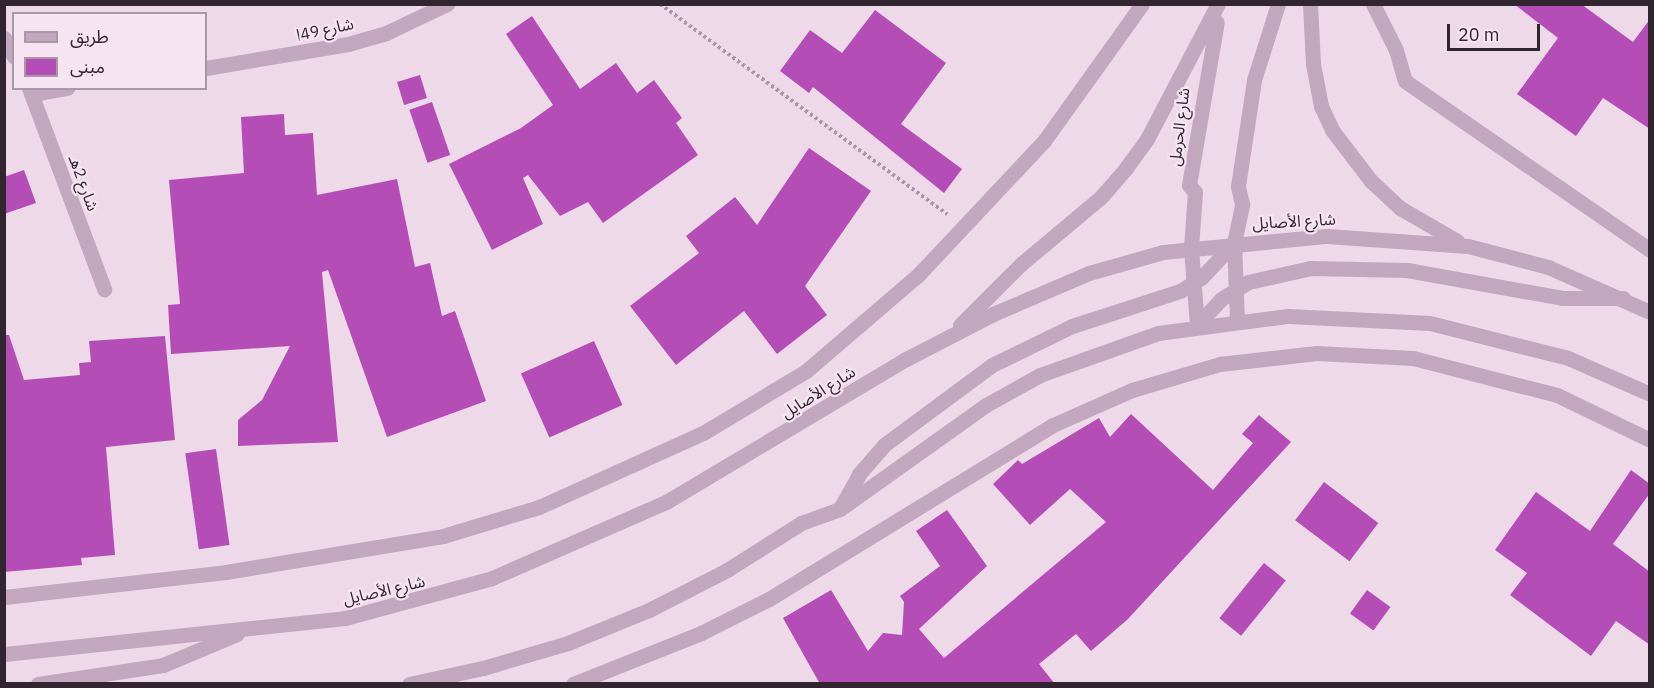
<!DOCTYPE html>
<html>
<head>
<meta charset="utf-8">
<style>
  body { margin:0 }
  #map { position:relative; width:1654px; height:688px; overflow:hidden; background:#edd9e8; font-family:"IBM Plex Sans","Noto Sans Arabic",sans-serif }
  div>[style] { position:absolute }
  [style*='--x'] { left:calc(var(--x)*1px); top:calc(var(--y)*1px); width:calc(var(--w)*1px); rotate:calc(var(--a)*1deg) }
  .building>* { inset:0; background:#b44eb6; transform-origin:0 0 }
  .path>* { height:4px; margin-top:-2px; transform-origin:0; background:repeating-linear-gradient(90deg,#af91aa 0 3px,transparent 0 6px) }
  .minor>* { height:15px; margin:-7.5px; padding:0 7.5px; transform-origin:7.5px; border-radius:7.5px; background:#c3a7be }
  span { translate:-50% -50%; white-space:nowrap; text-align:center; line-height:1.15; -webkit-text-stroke:4.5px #f6e4f1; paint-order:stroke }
  .street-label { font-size:16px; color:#312630 }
  .frame { position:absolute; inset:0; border:6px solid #312630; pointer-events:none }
  .legend { position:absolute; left:12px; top:12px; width:195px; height:78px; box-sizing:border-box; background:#f6e4f1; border:2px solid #a798a4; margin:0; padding:8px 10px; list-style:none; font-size:18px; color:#312630 }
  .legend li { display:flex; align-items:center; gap:12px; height:30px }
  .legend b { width:30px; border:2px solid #a798a4 }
  .scale { position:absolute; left:1447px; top:24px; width:93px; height:27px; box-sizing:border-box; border:3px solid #312630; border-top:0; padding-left:8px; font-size:18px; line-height:21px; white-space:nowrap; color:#312630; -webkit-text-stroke:4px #f6e4f1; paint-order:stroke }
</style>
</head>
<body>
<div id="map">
  <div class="building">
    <i style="clip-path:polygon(1514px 4px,1581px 4px,1633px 42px,1650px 19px,1650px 129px,1603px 98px,1576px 136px,1517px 94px,1558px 38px)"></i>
    <i style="clip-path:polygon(875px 10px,946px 63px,901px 124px,962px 169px,944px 193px,813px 87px,809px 93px,780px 71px,810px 30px,842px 53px)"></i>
    <i style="clip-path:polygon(532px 16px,580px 89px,616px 63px,637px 93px,654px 80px,682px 118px,676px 123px,698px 155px,603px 223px,588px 202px,560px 216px,528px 175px,523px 178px,543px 224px,492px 250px,449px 164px,521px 128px,553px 105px,506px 34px)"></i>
    <i style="left:420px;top:75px;width:24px;height:24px;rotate:73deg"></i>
    <i style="left:432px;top:102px;width:56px;height:24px;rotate:71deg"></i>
    <i style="clip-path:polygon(284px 114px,285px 135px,313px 133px,317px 195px,397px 179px,415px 267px,430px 263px,442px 316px,455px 311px,486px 401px,387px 437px,328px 270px,322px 272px,338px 442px,238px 446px,238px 420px,262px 400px,290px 346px,171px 354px,168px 305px,180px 304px,169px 180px,244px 173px,241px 117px)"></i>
    <i style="clip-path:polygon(809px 148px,871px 191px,805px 286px,827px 315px,777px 354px,744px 311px,676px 365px,630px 306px,699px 253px,686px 236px,735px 197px,757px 225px)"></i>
    <i style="clip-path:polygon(24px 170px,36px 203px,4px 214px,4px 177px)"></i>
    <i style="clip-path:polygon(4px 335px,9px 335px,24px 380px,80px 375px,79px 363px,91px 362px,89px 341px,165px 336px,175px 440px,106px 447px,115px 555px,81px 558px,82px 565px,4px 572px)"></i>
    <i style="left:594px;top:341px;width:70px;height:80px;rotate:66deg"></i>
    <i style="clip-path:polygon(1131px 414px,1213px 490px,1253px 443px,1242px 434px,1259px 415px,1291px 442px,1128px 619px,1091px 651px,1076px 634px,1039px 664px,1055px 684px,820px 684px,783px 618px,831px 590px,868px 651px,883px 633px,902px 635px,904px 602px,900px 596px,940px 566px,916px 531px,947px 510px,987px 566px,919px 629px,944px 658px,1106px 522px,1070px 489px,1030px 525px,993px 484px,1018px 460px,1022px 464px,1099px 418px,1110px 437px)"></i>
    <i style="left:216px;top:449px;width:97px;height:31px;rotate:82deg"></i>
    <i style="clip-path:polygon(1631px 470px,1650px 484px,1650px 493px,1613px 544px,1650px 572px,1650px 645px,1616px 621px,1591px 656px,1510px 595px,1527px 573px,1495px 550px,1536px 492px,1590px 531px)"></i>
    <i style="left:1324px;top:482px;width:68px;height:48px;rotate:37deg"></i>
    <i style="left:1264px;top:563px;width:28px;height:71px;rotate:39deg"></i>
    <i style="left:1367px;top:590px;width:29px;height:29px;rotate:36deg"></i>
  </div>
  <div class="path">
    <i style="--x:660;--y:4;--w:356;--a:36.2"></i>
  </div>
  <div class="minor">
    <i style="--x:1310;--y:4;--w:60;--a:87.1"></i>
    <i style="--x:1313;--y:64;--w:43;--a:79.2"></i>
    <i style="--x:1321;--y:106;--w:26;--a:65"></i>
    <i style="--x:1332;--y:130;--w:64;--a:52.6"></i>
    <i style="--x:1371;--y:181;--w:40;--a:43"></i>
    <i style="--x:1400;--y:208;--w:66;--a:30.1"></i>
    <i style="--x:1373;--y:4;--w:51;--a:63.4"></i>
    <i style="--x:1396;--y:50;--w:32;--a:74"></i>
    <i style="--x:1405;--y:81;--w:298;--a:34.6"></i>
    <i style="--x:4;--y:38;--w:21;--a:62"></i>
    <i style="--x:206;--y:68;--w:144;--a:-9.6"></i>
    <i style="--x:348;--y:44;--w:40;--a:-16"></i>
    <i style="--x:386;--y:33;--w:68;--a:-25.4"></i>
    <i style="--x:29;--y:88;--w:215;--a:69.5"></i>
    <i style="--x:32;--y:94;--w:36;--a:-10"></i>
    <i style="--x:1237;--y:320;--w:77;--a:-92.2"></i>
    <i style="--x:1234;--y:243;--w:40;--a:-78"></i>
    <i style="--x:1242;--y:204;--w:18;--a:-103"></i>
    <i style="--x:1238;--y:186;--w:107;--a:-81.4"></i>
    <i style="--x:1254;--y:80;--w:80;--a:-72.5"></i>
    <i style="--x:960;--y:325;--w:86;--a:-45"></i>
    <i style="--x:1021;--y:264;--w:104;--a:-39.9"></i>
    <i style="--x:1101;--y:197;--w:38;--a:-49"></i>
    <i style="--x:1126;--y:168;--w:36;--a:-54"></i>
    <i style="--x:1147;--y:139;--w:153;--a:-62.3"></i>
    <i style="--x:1197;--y:325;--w:35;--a:-47"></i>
    <i style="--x:1221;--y:299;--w:32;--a:-32"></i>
    <i style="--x:1248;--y:282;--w:65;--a:-12.5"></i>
    <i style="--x:1311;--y:268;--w:96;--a:1.2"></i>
    <i style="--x:1407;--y:270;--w:158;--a:10.2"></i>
    <i style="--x:1562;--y:298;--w:61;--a:0"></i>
    <i style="--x:1197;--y:325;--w:77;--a:-94.5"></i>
    <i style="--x:1191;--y:248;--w:56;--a:-85.9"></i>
    <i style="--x:1195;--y:192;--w:9;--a:-131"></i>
    <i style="--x:1189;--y:185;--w:165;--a:-80.3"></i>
    <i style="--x:841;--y:507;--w:38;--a:-61"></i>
    <i style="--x:859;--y:474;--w:38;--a:-49"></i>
    <i style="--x:884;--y:445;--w:134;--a:-36.5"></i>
    <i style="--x:992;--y:365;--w:89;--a:-26"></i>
    <i style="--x:1072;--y:326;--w:114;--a:-18"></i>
    <i style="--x:1180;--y:291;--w:25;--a:-32"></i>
    <i style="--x:1201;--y:278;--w:48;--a:-46.7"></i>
    <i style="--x:4;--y:597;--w:223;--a:-6.4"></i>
    <i style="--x:226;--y:572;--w:220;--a:-9.4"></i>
    <i style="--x:443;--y:536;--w:100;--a:-16.8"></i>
    <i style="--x:539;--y:507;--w:180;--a:-24.3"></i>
    <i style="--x:703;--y:433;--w:120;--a:-31"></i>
    <i style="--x:806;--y:371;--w:149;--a:-40.6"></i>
    <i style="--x:919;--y:274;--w:183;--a:-46.8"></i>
    <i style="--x:1044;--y:141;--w:168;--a:-54.4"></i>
    <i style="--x:4;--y:654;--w:343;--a:-6"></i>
    <i style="--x:345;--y:618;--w:152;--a:-15.2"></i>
    <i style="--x:492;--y:578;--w:190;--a:-23.6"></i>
    <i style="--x:666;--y:502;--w:279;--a:-30.8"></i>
    <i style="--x:906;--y:359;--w:98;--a:-27.3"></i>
    <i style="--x:993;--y:314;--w:104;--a:-23.1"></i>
    <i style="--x:1089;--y:273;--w:77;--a:-15.8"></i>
    <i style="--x:1163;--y:252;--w:165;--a:-5.6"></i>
    <i style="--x:1327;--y:236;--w:141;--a:4.1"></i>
    <i style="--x:1468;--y:246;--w:83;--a:14.7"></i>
    <i style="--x:1548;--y:267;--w:111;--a:23.8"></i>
    <i style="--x:38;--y:684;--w:126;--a:-8.6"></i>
    <i style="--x:163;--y:665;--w:80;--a:-22.7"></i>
    <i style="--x:409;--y:684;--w:76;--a:-12.2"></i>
    <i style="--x:483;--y:668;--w:89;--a:-16.4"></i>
    <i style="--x:568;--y:643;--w:87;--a:-22.2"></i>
    <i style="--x:649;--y:610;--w:88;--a:-27.1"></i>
    <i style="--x:727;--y:570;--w:88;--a:-32.4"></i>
    <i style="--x:801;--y:523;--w:41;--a:-19.7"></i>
    <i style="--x:840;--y:509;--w:179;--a:-35.5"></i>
    <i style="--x:986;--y:405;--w:62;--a:-29.1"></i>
    <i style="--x:1040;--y:375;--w:125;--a:-19.6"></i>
    <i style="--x:1158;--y:333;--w:131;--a:-7.5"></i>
    <i style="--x:1288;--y:316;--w:142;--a:2.8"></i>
    <i style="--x:1430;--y:323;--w:142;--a:14.2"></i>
    <i style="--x:1568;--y:358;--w:90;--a:23.7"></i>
    <i style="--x:573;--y:684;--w:138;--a:-21.7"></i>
    <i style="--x:701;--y:633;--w:76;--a:-26.6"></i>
    <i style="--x:769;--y:599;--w:333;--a:-31.5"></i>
    <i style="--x:1053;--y:425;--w:86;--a:-23.9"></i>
    <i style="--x:1132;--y:390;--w:92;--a:-16.5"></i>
    <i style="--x:1220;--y:364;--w:97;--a:-6.5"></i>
    <i style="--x:1316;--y:353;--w:97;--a:3"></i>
    <i style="--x:1413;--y:358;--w:149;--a:14.4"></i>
    <i style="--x:1557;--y:395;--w:103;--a:25.8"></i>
  </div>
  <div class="street-label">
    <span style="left:325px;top:29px;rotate:-12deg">شارع 49ا</span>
    <span style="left:1179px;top:127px;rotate:-83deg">شارع الحرمل</span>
    <span style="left:84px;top:183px;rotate:70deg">شارع 2هـ</span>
    <span style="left:1294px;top:221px;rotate:-3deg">شارع الأصايل</span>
    <span style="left:818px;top:392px;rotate:-32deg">شارع الأصايل</span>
    <span style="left:384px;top:590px;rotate:-13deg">شارع الأصايل</span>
  </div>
  <div class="frame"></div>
  <ul class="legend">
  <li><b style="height:8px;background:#c3a7be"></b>طريق</li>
  <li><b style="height:16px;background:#b44eb6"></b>مبنى</li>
  </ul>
  <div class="scale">20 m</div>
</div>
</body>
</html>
